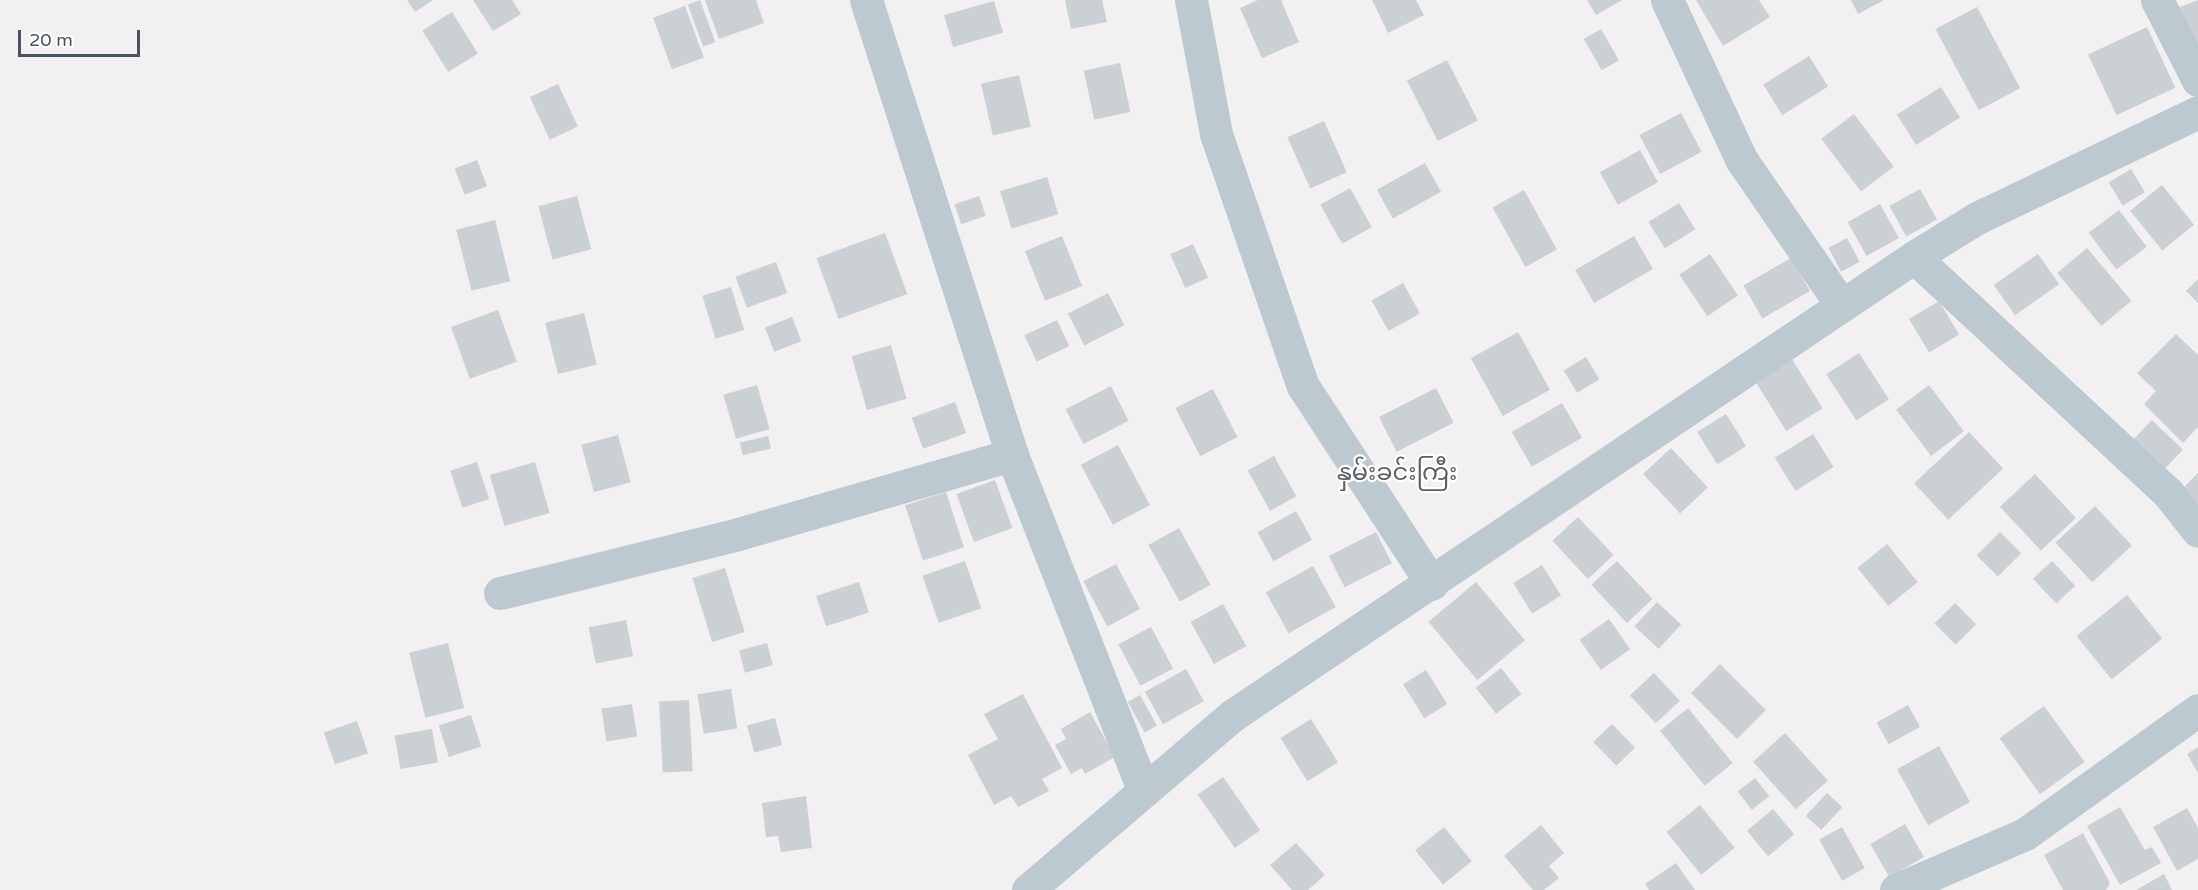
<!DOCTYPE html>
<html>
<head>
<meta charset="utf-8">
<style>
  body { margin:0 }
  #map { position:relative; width:2198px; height:890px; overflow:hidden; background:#f2f0f0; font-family:"Varela Round","Noto Sans Myanmar",sans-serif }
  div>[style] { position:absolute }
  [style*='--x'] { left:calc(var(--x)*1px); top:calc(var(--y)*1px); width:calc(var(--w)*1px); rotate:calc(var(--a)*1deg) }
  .building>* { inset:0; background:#cbd0d5; transform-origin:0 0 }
  .street>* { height:33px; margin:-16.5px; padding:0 16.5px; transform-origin:16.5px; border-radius:16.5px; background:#bcc9d0 }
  span { translate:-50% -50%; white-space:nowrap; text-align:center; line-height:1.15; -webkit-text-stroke:4.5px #fff; paint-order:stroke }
  .quarter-label { font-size:24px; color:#5c6165 }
  .scale { position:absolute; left:18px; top:30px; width:122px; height:27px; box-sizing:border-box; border:3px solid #46555f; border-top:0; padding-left:8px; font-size:18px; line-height:21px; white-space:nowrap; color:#46555f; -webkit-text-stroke:4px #fff; paint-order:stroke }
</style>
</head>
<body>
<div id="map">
  <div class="building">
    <i style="clip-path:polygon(407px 0,433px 0,415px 12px)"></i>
    <i style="clip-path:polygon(473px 0,512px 0,521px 14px,493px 31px)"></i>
    <i style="left:700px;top:0;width:45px;height:13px;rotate:70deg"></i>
    <i style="clip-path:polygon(705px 0,756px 0,764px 23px,719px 39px)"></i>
    <i style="clip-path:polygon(1065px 0,1102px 0,1107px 22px,1071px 29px)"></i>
    <i style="clip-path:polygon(1258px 0,1281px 0,1299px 42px,1262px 58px,1240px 8px)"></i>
    <i style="clip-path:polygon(1372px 0,1416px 0,1424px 15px,1388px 33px)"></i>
    <i style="clip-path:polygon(1587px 0,1622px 0,1596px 15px)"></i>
    <i style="clip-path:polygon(1696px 0,1759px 0,1770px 17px,1723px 46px)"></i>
    <i style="clip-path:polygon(1851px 0,1884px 0,1858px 14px)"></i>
    <i style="clip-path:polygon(2198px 0,2198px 42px,2194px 43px,2177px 8px)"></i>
    <i style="left:994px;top:1px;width:33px;height:52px;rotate:74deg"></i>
    <i style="left:685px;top:6px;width:55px;height:34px;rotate:70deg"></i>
    <i style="left:1977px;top:7px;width:92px;height:47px;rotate:62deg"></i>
    <i style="left:452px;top:12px;width:49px;height:35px;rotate:58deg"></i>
    <i style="left:2147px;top:27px;width:67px;height:65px;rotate:65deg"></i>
    <i style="left:1601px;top:29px;width:36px;height:20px;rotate:60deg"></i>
    <i style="left:1809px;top:56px;width:36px;height:54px;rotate:58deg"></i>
    <i style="left:1447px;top:60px;width:68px;height:45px;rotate:63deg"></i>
    <i style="left:1120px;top:63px;width:50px;height:37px;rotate:78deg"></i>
    <i style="left:1019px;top:75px;width:53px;height:39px;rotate:77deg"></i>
    <i style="left:558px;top:84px;width:47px;height:31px;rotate:65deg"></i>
    <i style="left:1941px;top:87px;width:36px;height:52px;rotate:58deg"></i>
    <i style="left:1681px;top:113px;width:44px;height:47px;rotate:62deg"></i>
    <i style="left:1854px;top:114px;width:66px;height:41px;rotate:53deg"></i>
    <i style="left:1324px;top:121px;width:56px;height:40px;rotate:66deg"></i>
    <i style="left:1640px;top:150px;width:37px;height:46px;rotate:61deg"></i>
    <i style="left:477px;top:160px;width:28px;height:24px;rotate:69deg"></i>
    <i style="left:1425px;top:163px;width:33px;height:55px;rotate:61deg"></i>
    <i style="left:2131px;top:169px;width:27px;height:26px;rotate:59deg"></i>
    <i style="left:1047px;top:177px;width:39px;height:49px;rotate:73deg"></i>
    <i style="left:2162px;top:185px;width:51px;height:41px;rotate:51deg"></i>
    <i style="left:1350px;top:188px;width:45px;height:34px;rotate:61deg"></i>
    <i style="left:1920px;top:189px;width:35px;height:35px;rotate:61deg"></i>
    <i style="left:1524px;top:190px;width:68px;height:36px;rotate:61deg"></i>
    <i style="left:577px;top:196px;width:55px;height:40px;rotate:75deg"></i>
    <i style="left:979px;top:196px;width:21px;height:26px;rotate:71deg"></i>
    <i style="left:1679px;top:203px;width:31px;height:36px;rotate:58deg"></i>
    <i style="left:1880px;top:204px;width:39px;height:37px;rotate:61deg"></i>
    <i style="left:2119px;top:210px;width:46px;height:38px;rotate:53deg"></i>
    <i style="left:495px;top:220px;width:63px;height:40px;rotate:76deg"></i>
    <i style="left:885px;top:233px;width:65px;height:73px;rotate:70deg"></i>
    <i style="left:1062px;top:236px;width:54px;height:40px;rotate:68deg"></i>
    <i style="left:1634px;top:236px;width:38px;height:68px;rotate:60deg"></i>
    <i style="left:1847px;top:238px;width:27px;height:21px;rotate:62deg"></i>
    <i style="left:1193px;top:244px;width:37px;height:25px;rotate:66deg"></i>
    <i style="left:2087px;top:248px;width:69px;height:39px;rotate:50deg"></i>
    <i style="left:1710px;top:254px;width:50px;height:37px;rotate:56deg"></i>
    <i style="left:2038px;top:254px;width:37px;height:54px;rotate:55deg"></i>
    <i style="left:1791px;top:258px;width:38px;height:55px;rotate:60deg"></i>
    <i style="left:776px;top:262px;width:33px;height:43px;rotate:70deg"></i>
    <i style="clip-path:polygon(2198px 279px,2198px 303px,2186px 291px)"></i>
    <i style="left:1403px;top:283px;width:35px;height:36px;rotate:61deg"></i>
    <i style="left:731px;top:287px;width:45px;height:30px;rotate:73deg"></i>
    <i style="left:1108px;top:293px;width:36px;height:45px;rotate:63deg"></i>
    <i style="left:1939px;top:301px;width:39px;height:35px;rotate:59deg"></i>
    <i style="left:498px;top:310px;width:55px;height:50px;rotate:70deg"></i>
    <i style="left:584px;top:313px;width:53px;height:40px;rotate:76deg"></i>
    <i style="left:792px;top:317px;width:26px;height:29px;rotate:69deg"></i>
    <i style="left:1057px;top:320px;width:29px;height:36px;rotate:65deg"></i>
    <i style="left:1518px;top:332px;width:66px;height:54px;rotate:61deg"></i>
    <i style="clip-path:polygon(2176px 334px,2198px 355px,2198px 427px,2183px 443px,2144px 404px,2156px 391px,2137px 373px)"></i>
    <i style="left:891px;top:345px;width:56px;height:41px;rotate:74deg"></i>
    <i style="left:1859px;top:353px;width:55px;height:39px;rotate:57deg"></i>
    <i style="left:1586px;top:357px;width:26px;height:26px;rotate:59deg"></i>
    <i style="left:1792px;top:359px;width:58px;height:43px;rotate:58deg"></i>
    <i style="left:757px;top:385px;width:46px;height:35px;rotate:74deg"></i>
    <i style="left:1929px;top:385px;width:58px;height:41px;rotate:53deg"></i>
    <i style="left:1111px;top:386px;width:39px;height:51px;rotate:63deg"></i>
    <i style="left:1436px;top:388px;width:39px;height:64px;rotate:63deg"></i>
    <i style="left:1213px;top:389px;width:54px;height:42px;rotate:63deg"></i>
    <i style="left:955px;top:402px;width:33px;height:46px;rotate:70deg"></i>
    <i style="left:1562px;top:403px;width:40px;height:58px;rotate:60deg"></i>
    <i style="left:1726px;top:414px;width:38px;height:34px;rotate:58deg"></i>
    <i style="left:2152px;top:420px;width:43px;height:28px;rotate:44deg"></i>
    <i style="left:1969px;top:432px;width:50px;height:75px;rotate:47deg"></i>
    <i style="left:1813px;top:434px;width:39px;height:45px;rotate:58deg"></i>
    <i style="left:618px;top:435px;width:49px;height:38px;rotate:75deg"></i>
    <i style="left:768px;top:436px;width:13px;height:29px;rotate:77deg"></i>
    <i style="left:1118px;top:445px;width:68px;height:42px;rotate:62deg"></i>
    <i style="left:1671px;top:448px;width:54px;height:38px;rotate:47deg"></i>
    <i style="left:1274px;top:456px;width:46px;height:30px;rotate:61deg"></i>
    <i style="left:477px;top:462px;width:39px;height:28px;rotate:72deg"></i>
    <i style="left:535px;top:462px;width:53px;height:47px;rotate:74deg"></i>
    <i style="clip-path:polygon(2198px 473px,2198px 504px,2183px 488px)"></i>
    <i style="left:2035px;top:474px;width:60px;height:48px;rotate:47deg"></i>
    <i style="left:995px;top:480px;width:51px;height:41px;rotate:70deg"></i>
    <i style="left:946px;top:492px;width:58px;height:43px;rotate:72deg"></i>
    <i style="left:2095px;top:506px;width:54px;height:54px;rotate:47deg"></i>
    <i style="left:1296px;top:511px;width:33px;height:44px;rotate:61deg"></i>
    <i style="left:1578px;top:517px;width:52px;height:35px;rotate:47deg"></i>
    <i style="left:1179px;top:528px;width:65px;height:35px;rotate:61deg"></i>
    <i style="left:1376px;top:532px;width:35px;height:53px;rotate:63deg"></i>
    <i style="left:2000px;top:532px;width:30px;height:33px;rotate:45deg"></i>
    <i style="left:1887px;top:544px;width:49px;height:38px;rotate:51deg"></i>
    <i style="left:965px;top:561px;width:50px;height:45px;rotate:71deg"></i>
    <i style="left:1617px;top:561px;width:52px;height:35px;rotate:47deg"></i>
    <i style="left:2052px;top:561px;width:34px;height:26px;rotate:47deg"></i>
    <i style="left:1116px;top:564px;width:51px;height:37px;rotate:62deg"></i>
    <i style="left:1542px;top:565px;width:36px;height:34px;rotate:58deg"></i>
    <i style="left:1313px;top:566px;width:47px;height:54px;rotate:61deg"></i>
    <i style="left:725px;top:568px;width:67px;height:34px;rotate:73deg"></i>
    <i style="left:859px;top:582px;width:32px;height:45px;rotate:72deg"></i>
    <i style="left:1476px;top:582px;width:76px;height:62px;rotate:50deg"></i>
    <i style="left:2127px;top:595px;width:56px;height:65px;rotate:51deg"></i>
    <i style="left:1657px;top:602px;width:33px;height:33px;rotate:43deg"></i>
    <i style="left:1955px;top:603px;width:30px;height:29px;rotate:45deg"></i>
    <i style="left:1223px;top:604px;width:48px;height:37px;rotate:61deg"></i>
    <i style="left:1609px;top:619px;width:37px;height:36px;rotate:55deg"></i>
    <i style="left:626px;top:620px;width:37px;height:38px;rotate:79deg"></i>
    <i style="left:1151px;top:627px;width:47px;height:37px;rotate:62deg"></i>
    <i style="left:448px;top:643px;width:67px;height:40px;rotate:76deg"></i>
    <i style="left:767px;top:643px;width:23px;height:29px;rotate:75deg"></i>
    <i style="left:1720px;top:664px;width:65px;height:41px;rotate:45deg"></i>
    <i style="left:1501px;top:668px;width:33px;height:32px;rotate:52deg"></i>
    <i style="left:1186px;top:669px;width:37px;height:47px;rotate:61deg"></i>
    <i style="left:1426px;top:670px;width:40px;height:27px;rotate:58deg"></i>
    <i style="left:1654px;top:673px;width:38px;height:33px;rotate:47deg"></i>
    <i style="left:731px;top:689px;width:40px;height:34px;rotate:81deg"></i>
    <i style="clip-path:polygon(1023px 694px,1062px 768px,1042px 779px,1049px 791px,1018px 807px,1011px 796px,994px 805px,968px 755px,998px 739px,984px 714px)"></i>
    <i style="left:1140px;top:695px;width:35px;height:14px;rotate:61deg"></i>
    <i style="left:689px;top:700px;width:71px;height:30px;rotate:87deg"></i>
    <i style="left:632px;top:704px;width:33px;height:31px;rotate:81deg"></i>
    <i style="left:1908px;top:705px;width:25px;height:36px;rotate:61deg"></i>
    <i style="left:2044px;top:706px;width:69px;height:55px;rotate:54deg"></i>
    <i style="left:1688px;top:708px;width:71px;height:36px;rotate:51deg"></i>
    <i style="clip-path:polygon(1090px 712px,1115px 757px,1085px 774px,1082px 768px,1071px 774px,1055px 745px,1066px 739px,1061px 729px)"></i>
    <i style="left:471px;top:715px;width:33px;height:34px;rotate:72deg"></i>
    <i style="left:775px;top:718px;width:28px;height:29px;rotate:75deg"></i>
    <i style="left:1311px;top:719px;width:51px;height:36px;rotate:58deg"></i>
    <i style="left:357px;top:721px;width:34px;height:35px;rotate:71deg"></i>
    <i style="left:1612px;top:724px;width:33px;height:26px;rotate:46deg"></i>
    <i style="left:432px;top:729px;width:34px;height:38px;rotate:80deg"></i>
    <i style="left:1785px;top:733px;width:64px;height:43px;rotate:48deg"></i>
    <i style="left:1939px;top:746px;width:64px;height:48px;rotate:61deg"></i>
    <i style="clip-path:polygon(2198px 747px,2198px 773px,2187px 754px)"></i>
    <i style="left:1223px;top:777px;width:65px;height:31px;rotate:55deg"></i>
    <i style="left:1755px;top:778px;width:23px;height:22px;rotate:52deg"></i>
    <i style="left:1827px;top:793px;width:21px;height:31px;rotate:43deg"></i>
    <i style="clip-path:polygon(806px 796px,812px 848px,781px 852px,778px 836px,766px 837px,762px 803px)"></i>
    <i style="left:1700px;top:805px;width:55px;height:43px;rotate:51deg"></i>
    <i style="clip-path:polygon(2120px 807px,2145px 850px,2152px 847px,2161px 863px,2120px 885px,2087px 826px)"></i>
    <i style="clip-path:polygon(2187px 808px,2198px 828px,2198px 859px,2177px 871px,2153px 827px)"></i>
    <i style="left:1773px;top:809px;width:33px;height:34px;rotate:50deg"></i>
    <i style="left:1905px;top:824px;width:38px;height:40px;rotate:60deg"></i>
    <i style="clip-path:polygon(1541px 825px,1564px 853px,1549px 866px,1559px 878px,1544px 890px,1533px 890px,1504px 856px)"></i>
    <i style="left:1444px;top:827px;width:44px;height:37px;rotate:51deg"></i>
    <i style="left:1842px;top:827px;width:47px;height:26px;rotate:61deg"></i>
    <i style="clip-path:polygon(2083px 833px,2110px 883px,2106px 890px,2063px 890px,2044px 855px)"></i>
    <i style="clip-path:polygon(1296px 843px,1325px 875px,1308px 890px,1292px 890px,1270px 865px)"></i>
    <i style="clip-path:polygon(1676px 863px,1695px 890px,1649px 890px,1645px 884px)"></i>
    <i style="clip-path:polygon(2164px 874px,2172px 890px,2136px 890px)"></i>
  </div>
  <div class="street">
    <i style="--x:866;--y:0;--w:478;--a:72.2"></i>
    <i style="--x:1012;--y:455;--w:361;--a:68.6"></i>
    <i style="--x:1191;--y:0;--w:136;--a:79.4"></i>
    <i style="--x:1216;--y:134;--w:267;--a:71"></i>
    <i style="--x:1303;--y:386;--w:236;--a:56.9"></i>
    <i style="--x:1667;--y:0;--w:175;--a:65"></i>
    <i style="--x:1741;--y:159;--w:178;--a:55.5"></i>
    <i style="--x:2157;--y:0;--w:90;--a:62.9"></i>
    <i style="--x:1914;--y:257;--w:347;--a:42.9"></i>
    <i style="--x:2168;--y:493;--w:48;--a:51.7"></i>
    <i style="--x:500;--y:593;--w:245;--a:-13.9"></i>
    <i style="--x:738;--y:534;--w:285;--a:-16.1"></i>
    <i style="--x:1028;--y:890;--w:270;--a:-40.5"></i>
    <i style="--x:1233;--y:715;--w:821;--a:-33.92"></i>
    <i style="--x:1914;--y:257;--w:74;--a:-31.8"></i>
    <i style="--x:1977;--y:218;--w:245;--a:-25.6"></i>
    <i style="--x:1896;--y:890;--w:141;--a:-23.5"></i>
    <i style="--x:2025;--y:834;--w:213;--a:-35.6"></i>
  </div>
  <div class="quarter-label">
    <span style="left:1397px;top:473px">နှမ်းခင်းကြီး</span>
  </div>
  <div class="scale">20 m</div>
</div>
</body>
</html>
